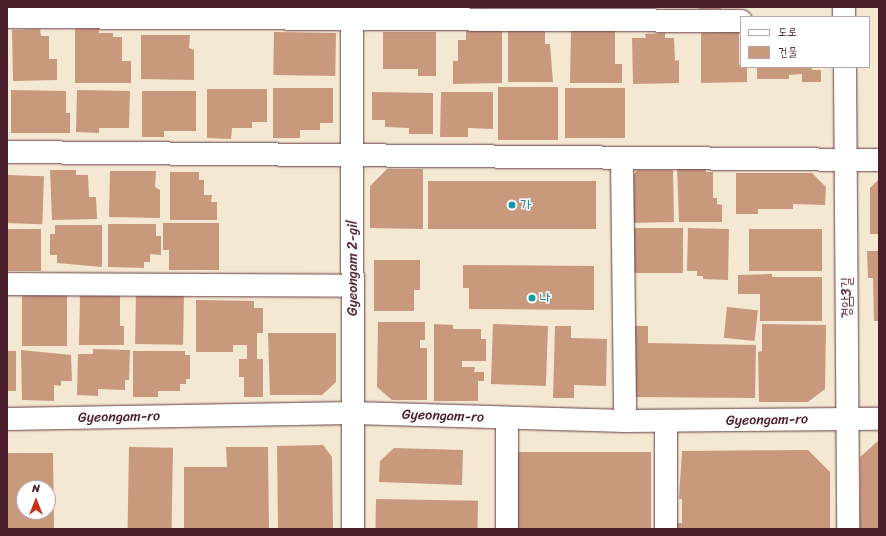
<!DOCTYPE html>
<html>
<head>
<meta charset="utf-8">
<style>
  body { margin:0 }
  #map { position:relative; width:886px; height:536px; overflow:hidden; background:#f5e8d2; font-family:Sriracha,"Poor Story",sans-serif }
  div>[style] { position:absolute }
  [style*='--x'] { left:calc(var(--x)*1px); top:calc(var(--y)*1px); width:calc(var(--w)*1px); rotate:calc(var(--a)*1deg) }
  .building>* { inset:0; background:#c8997d; transform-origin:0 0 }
  .roads { filter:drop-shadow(0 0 1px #643d44) drop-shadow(0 0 1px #643d44) }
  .minor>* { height:22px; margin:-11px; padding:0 11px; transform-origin:11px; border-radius:11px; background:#fff }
  .dots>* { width:11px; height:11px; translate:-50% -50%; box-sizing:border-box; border:2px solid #fff; border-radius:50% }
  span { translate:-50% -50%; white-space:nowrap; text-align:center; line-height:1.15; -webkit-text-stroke:3px #fff; paint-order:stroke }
  .culture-label { font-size:14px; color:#0d838f }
  .left { translate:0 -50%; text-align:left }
  .street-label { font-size:14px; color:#4a1f2b }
  .frame { position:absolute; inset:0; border:8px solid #4a1f2b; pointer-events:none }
  .legend { position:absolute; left:740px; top:16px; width:130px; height:52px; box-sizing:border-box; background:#fff; border:1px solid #b7a5aa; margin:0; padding:5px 7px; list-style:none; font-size:12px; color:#4a1f2b }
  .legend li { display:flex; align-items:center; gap:8px; height:20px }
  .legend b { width:20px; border:1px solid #b7a5aa }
  .north { position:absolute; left:16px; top:480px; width:40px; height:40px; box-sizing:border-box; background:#fff; border:1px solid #b7a5aa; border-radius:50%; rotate:0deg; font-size:11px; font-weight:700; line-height:16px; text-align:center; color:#4a1f2b }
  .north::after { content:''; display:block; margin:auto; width:14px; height:18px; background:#c8321e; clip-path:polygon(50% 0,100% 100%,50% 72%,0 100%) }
</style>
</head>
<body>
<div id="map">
  <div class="building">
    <i style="left:699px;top:7px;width:22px;height:2px"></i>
    <i style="clip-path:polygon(99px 28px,99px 33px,113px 33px,113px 37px,122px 37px,122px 61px,131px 61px,131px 83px,75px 83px,75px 29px)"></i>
    <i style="clip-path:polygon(40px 29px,41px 36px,49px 36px,49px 59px,57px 59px,57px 80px,13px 81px,12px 30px)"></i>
    <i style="clip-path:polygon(466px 31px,502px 31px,502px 83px,453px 84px,453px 61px,458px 61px,458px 40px,466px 40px)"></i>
    <i style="clip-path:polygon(508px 31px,545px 31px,545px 44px,550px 44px,553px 82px,508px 82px)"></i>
    <i style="clip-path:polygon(571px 31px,615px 31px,615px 64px,622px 64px,622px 83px,570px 83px)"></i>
    <i style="left:274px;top:32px;width:62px;height:43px;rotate:1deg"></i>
    <i style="clip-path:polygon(383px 32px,436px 32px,436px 76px,418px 76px,418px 69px,383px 69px)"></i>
    <i style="clip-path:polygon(739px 32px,739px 64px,741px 67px,747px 67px,747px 82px,701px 83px,701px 33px)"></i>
    <i style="clip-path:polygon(665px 33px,665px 38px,674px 38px,675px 61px,679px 60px,679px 83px,633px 84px,632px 38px,646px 38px,645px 34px)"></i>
    <i style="clip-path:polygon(141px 35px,190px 35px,189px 48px,194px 50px,194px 80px,141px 79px)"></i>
    <i style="clip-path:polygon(757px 67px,812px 67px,812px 70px,821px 70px,821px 82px,802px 82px,802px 74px,789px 75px,789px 79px,757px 79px)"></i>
    <i style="left:498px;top:87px;width:60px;height:53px"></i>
    <i style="clip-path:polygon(273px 88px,333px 88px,333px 123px,320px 123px,320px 130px,300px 130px,300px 138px,273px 138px)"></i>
    <i style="left:625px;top:88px;width:50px;height:60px;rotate:90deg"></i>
    <i style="clip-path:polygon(207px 89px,267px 89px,267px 122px,252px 122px,252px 128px,232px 128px,231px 139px,207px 138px)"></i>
    <i style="clip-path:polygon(11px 90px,66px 91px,66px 113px,70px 113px,70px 133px,11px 133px)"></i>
    <i style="clip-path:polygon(77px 90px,130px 91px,129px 128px,99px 128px,99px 133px,76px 132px)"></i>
    <i style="clip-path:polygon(142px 91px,196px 91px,196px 131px,164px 131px,164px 137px,142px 137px)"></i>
    <i style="clip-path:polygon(372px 92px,433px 93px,433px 134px,409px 134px,409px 128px,385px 127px,385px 120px,372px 120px)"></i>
    <i style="clip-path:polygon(441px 92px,493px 92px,493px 129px,468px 128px,468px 137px,440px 137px)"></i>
    <i style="clip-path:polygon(706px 166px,706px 172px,713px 172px,713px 198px,717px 198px,717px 204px,722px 205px,722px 222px,679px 222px,677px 167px)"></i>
    <i style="clip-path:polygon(387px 169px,423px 169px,423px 229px,370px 228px,370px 186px)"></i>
    <i style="clip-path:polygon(50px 170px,76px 170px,76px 175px,88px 175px,89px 197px,96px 197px,97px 219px,52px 220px)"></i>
    <i style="clip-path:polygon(637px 170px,673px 170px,674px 222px,630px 223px,630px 180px)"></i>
    <i style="clip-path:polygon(110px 171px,156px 171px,155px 187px,160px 190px,160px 218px,109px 217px)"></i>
    <i style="clip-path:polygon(170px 172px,199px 172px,199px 180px,204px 180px,204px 195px,212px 195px,211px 202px,217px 202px,217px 220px,170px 220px)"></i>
    <i style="clip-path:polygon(736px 173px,812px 173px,826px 187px,825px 205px,793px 204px,793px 209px,758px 209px,758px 214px,736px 214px)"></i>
    <i style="left:7px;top:175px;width:37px;height:48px;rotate:2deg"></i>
    <i style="clip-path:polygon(879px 179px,879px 234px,870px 234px,870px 188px)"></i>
    <i style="left:428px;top:181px;width:168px;height:48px"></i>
    <i style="clip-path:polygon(163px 223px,219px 223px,219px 270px,169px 270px,169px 250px,163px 250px)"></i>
    <i style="clip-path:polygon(108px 224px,156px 224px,156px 236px,161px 236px,161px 255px,150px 254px,150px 262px,144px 262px,144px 268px,108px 267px)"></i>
    <i style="clip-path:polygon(55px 225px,102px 225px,102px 267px,57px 263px,57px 255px,50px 255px,50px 234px,55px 234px)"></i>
    <i style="left:628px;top:228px;width:55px;height:45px"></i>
    <i style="clip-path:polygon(688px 228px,729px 229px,728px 280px,703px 279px,703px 276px,697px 276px,697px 271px,687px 271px)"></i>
    <i style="left:7px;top:229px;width:34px;height:42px"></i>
    <i style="left:749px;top:229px;width:73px;height:42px"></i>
    <i style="clip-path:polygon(867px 251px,879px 251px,879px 321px,874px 321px,873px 278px,868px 278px)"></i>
    <i style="clip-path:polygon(374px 260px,420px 260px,420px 290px,414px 290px,414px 311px,374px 311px)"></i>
    <i style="clip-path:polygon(463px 265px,594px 266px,594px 310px,469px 309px,469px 288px,463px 288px)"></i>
    <i style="clip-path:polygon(772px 274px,772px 277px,822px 277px,822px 321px,760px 321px,760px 294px,738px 294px,738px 275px)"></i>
    <i style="left:136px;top:292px;width:48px;height:52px;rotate:1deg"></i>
    <i style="left:22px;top:294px;width:45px;height:52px"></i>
    <i style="clip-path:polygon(80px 295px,120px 295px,120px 326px,124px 326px,124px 345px,79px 345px)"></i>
    <i style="clip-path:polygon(196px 300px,254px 301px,254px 308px,263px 308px,263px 333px,257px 333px,257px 359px,263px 359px,263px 397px,244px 397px,244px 377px,239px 377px,239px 359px,247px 359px,247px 345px,233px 345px,233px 352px,196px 352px)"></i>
    <i style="left:727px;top:307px;width:31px;height:31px;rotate:6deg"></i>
    <i style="clip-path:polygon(378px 322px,425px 322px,425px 340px,420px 340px,420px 348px,427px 348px,427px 400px,392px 400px,377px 387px)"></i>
    <i style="clip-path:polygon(434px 324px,453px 325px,453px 329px,481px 329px,481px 339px,486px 339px,486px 361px,462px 361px,462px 367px,475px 367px,474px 372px,484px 372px,484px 381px,478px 381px,478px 401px,434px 401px)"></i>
    <i style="left:493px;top:324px;width:55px;height:60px;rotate:2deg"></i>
    <i style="clip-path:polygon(762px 324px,826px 325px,825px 389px,808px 402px,759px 402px,758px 352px,762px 351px)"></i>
    <i style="clip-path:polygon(555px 326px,571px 326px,571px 338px,607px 339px,606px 386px,574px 385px,574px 398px,553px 398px)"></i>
    <i style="clip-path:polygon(632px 326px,648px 326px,648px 343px,756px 345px,755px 398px,631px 397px)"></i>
    <i style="clip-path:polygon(268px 333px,336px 333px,336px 382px,322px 395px,270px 395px)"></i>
    <i style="clip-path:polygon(93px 349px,130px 350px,129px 380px,125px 380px,125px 390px,98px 389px,98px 396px,77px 395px,78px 354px,93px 354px)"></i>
    <i style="clip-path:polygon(21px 350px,71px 355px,72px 381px,61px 381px,61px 386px,54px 385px,54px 401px,22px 400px)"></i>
    <i style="left:7px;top:351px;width:9px;height:40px"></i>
    <i style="clip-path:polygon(133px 351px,185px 351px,185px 355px,190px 355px,190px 379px,186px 379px,186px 384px,180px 384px,180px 391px,158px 391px,158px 397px,133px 397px)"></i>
    <i style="clip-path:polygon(879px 440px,879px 529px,860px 529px,860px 457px)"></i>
    <i style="clip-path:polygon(323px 445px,332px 457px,333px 529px,278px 529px,277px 446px)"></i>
    <i style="left:129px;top:447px;width:44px;height:82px;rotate:1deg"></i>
    <i style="clip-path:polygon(226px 447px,268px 447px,269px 529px,184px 529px,184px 467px,227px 467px)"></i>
    <i style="clip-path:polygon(394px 448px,463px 450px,462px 485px,379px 482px,380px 461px)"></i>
    <i style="clip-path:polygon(808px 450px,830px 472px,830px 529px,677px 529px,677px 523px,682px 523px,682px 499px,679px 499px,682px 451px)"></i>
    <i style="left:517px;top:452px;width:134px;height:77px"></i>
    <i style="clip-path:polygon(evenodd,7px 453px,53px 453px,54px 529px,7px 529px,7px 453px,24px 488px,48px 488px,48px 512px,24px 512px,24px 488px)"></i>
    <i style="left:376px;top:499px;width:102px;height:30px;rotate:1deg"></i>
  </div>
  <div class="roads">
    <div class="minor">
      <i style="--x:352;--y:7;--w:522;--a:89.89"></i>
      <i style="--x:7;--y:17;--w:734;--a:0.31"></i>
      <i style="--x:844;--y:17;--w:10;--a:-90"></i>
      <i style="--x:845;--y:67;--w:462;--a:89.6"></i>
      <i style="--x:7;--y:152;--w:872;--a:0.53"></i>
      <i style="--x:622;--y:159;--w:262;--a:89.3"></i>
      <i style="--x:7;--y:284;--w:345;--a:0.3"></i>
      <i style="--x:507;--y:418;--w:111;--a:90"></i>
      <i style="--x:7;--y:419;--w:346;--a:-1"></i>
      <i style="--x:353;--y:413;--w:272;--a:1.7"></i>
      <i style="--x:625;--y:421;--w:254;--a:-0.5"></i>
      <i style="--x:666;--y:421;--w:108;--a:90"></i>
    </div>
  </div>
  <div class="dots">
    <i style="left:512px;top:205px;background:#0f9aa8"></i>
    <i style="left:532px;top:298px;background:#0f9aa8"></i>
  </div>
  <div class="culture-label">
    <span class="left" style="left:520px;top:205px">가</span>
    <span class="left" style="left:540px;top:298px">나</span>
  </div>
  <div class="street-label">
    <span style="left:353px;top:268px;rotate:-90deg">Gyeongam 2-gil</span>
    <span style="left:847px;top:298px;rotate:-90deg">경암3길</span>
    <span style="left:443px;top:416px;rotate:2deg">Gyeongam-ro</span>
    <span style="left:119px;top:417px;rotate:-1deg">Gyeongam-ro</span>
    <span style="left:767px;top:420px;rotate:-1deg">Gyeongam-ro</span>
  </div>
  <div class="frame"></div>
  <ul class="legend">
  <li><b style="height:5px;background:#fff"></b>도로</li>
  <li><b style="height:11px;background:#c8997d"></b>건물</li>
  </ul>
  <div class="north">N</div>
</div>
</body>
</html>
